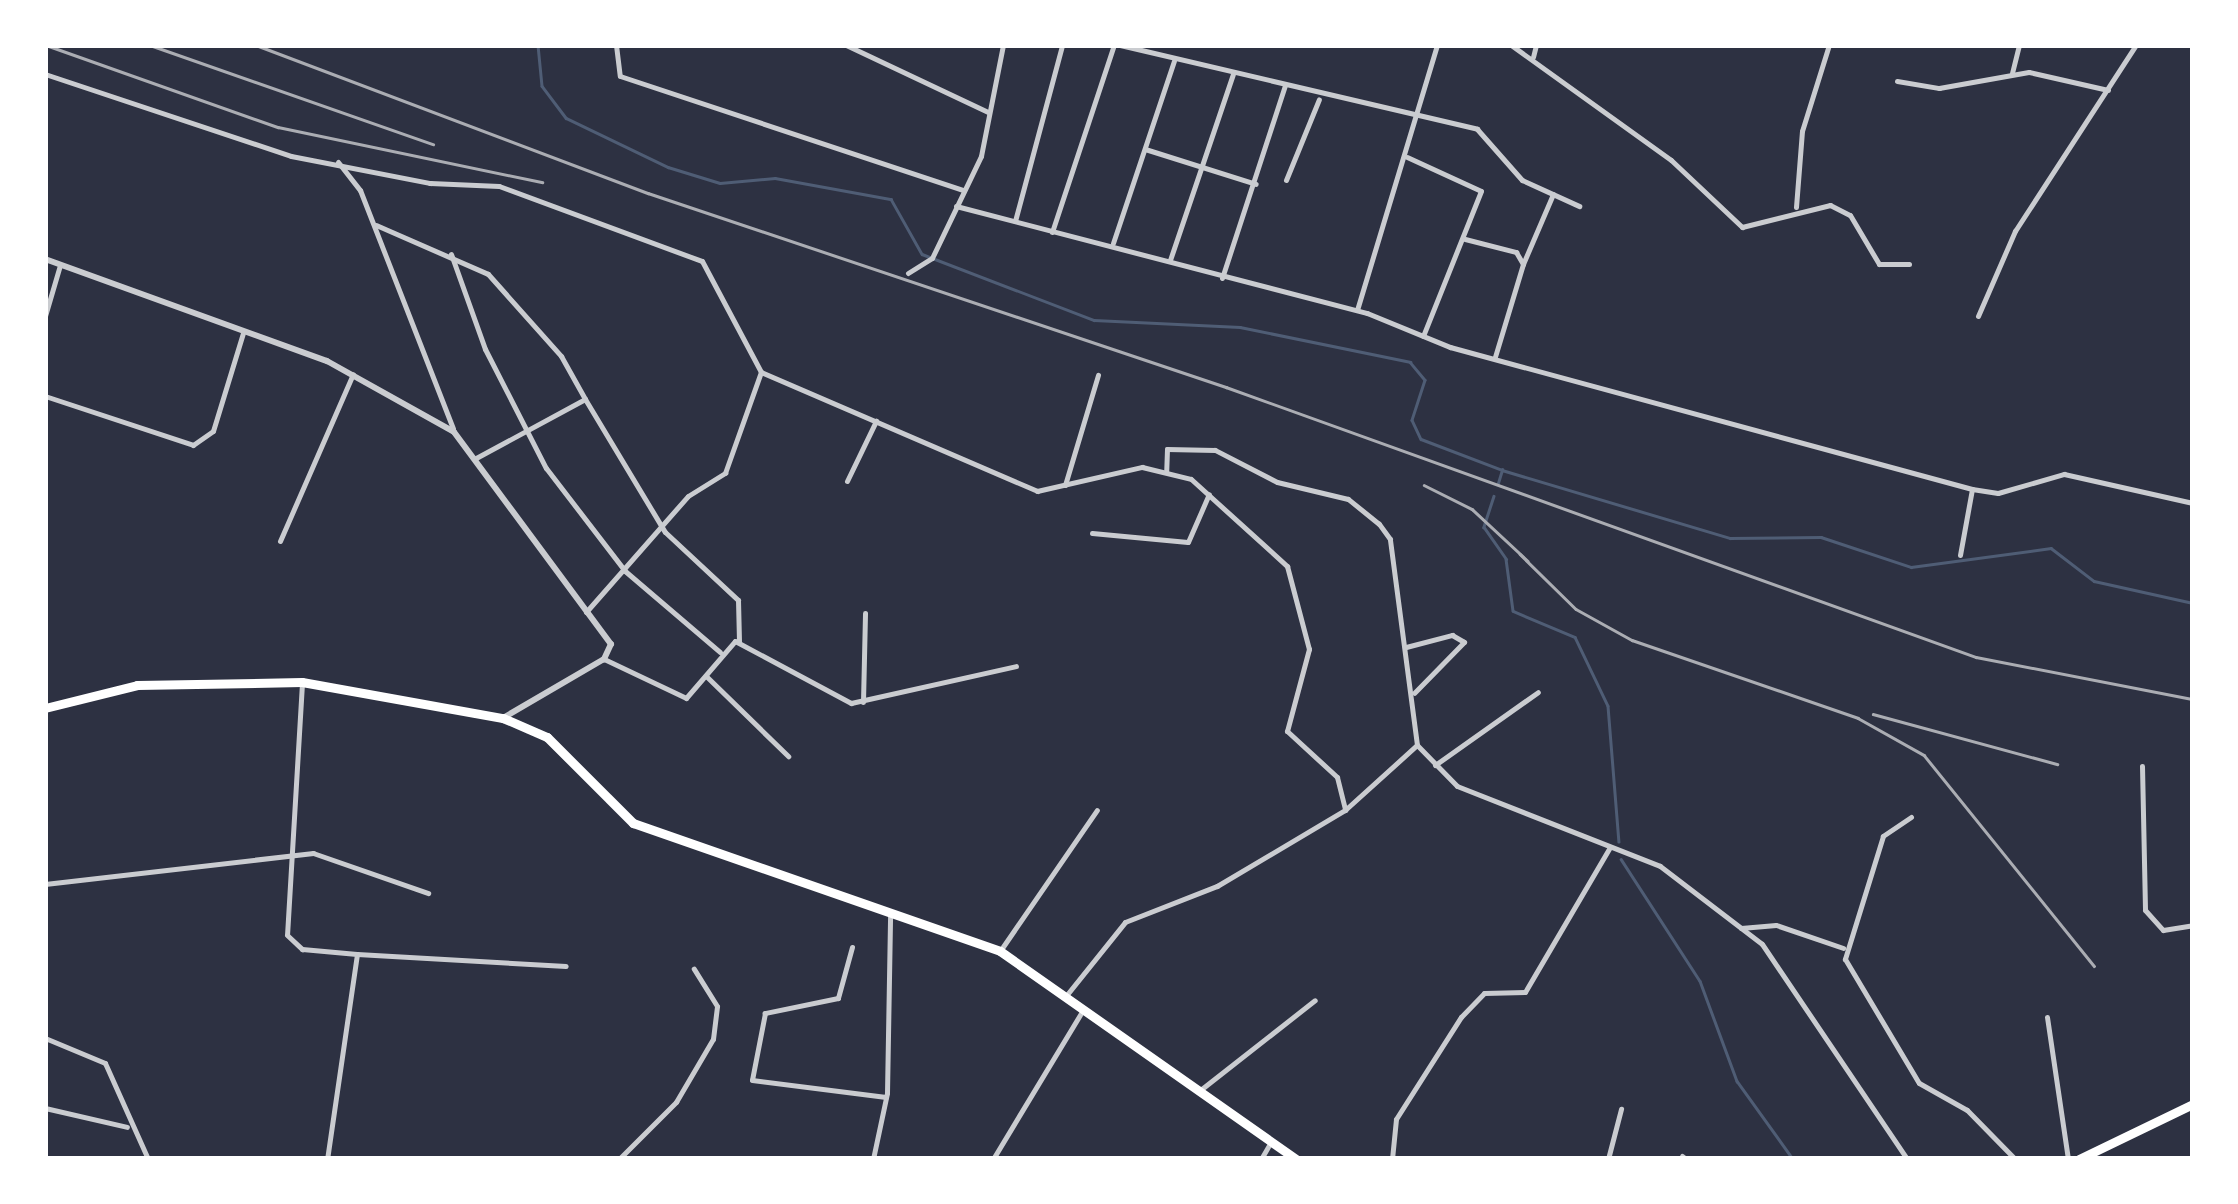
<!DOCTYPE html>
<html>
<head>
<meta charset="utf-8">
<style>
  body { margin:0 }
  #map { position:relative; width:2238px; height:1204px; overflow:hidden; background:#2d3142; font-family:Quicksand,sans-serif }
  div>[style] { position:absolute }
  [style*='--x'] { left:calc(var(--x)*1px); top:calc(var(--y)*1px); width:calc(var(--w)*1px); rotate:calc(var(--a)*1deg) }
  .stream>* { height:2.5px; margin:-1.25px; padding:0 1.25px; transform-origin:1.25px; border-radius:1.25px; background:#4f5d75 }
  .minor>* { height:5px; margin:-2.5px; padding:0 2.5px; transform-origin:2.5px; border-radius:2.5px; background:#caccd0 }
  .tertiary>* { height:6px; margin:-3px; padding:0 3px; transform-origin:3px; border-radius:3px; background:#caccd0 }
  .trunk>* { height:9px; margin:-4.5px; padding:0 4.5px; transform-origin:4.5px; border-radius:4.5px; background:#fff }
  .rail>* { height:2.5px; margin:-1.25px; padding:0 1.25px; transform-origin:1.25px; border-radius:1.25px; background:#abadb3 }
  span { translate:-50% -50%; white-space:nowrap; text-align:center; line-height:1.15; -webkit-text-stroke:8px #fff; paint-order:stroke }
  .frame { position:absolute; inset:0; border:48px solid #fff; pointer-events:none }
</style>
</head>
<body>
<div id="map">
  <div class="stream">
    <i style="--x:538;--y:45;--w:41;--a:84.4"></i>
    <i style="--x:542;--y:86;--w:40;--a:53"></i>
    <i style="--x:566;--y:118;--w:113;--a:25.7"></i>
    <i style="--x:668;--y:167;--w:54;--a:17.1"></i>
    <i style="--x:720;--y:183;--w:55;--a:-5.2"></i>
    <i style="--x:775;--y:178;--w:118;--a:10.3"></i>
    <i style="--x:891;--y:199;--w:63;--a:60.6"></i>
    <i style="--x:922;--y:254;--w:184;--a:21"></i>
    <i style="--x:1094;--y:320;--w:146;--a:2.7"></i>
    <i style="--x:1240;--y:327;--w:174;--a:11.6"></i>
    <i style="--x:1410;--y:362;--w:23;--a:50"></i>
    <i style="--x:1425;--y:380;--w:42;--a:108"></i>
    <i style="--x:1412;--y:420;--w:21;--a:65"></i>
    <i style="--x:1421;--y:439;--w:87;--a:20.9"></i>
    <i style="--x:1502;--y:470;--w:238;--a:16.6"></i>
    <i style="--x:1730;--y:538;--w:91;--a:-0.6"></i>
    <i style="--x:1821;--y:537;--w:95;--a:18.4"></i>
    <i style="--x:1911;--y:567;--w:141;--a:-7.7"></i>
    <i style="--x:2051;--y:548;--w:54;--a:37.5"></i>
    <i style="--x:2094;--y:581;--w:101;--a:12.5"></i>
    <i style="--x:1498;--y:483;--w:14;--a:-73"></i>
    <i style="--x:1494;--y:496;--w:33;--a:108"></i>
    <i style="--x:1484;--y:527;--w:39;--a:55"></i>
    <i style="--x:1506;--y:559;--w:52;--a:82.3"></i>
    <i style="--x:1513;--y:611;--w:67;--a:22.8"></i>
    <i style="--x:1575;--y:637;--w:76;--a:64.4"></i>
    <i style="--x:1608;--y:706;--w:136;--a:85.4"></i>
    <i style="--x:1621;--y:859;--w:145;--a:57.1"></i>
    <i style="--x:1700;--y:981;--w:107;--a:69.7"></i>
    <i style="--x:1737;--y:1081;--w:96;--a:54.3"></i>
  </div>
  <div class="minor">
    <i style="--x:616;--y:45;--w:31;--a:83"></i>
    <i style="--x:620;--y:76;--w:361;--a:18.4"></i>
    <i style="--x:846;--y:45;--w:157;--a:25.3"></i>
    <i style="--x:1120;--y:45;--w:367;--a:13.2"></i>
    <i style="--x:1477;--y:129;--w:68;--a:48.6"></i>
    <i style="--x:1522;--y:180;--w:63;--a:24.5"></i>
    <i style="--x:1511;--y:45;--w:197;--a:35.7"></i>
    <i style="--x:1671;--y:160;--w:98;--a:43.3"></i>
    <i style="--x:1742;--y:227;--w:91;--a:-14"></i>
    <i style="--x:1830;--y:205;--w:22;--a:27"></i>
    <i style="--x:1850;--y:215;--w:57;--a:59.4"></i>
    <i style="--x:1879;--y:264;--w:30;--a:0"></i>
    <i style="--x:1533;--y:57;--w:12;--a:-76"></i>
    <i style="--x:2012;--y:73;--w:29;--a:-76"></i>
    <i style="--x:45;--y:74;--w:259;--a:18.4"></i>
    <i style="--x:291;--y:156;--w:142;--a:11"></i>
    <i style="--x:430;--y:183;--w:69;--a:2.5"></i>
    <i style="--x:499;--y:186;--w:216;--a:20.3"></i>
    <i style="--x:702;--y:261;--w:126;--a:62"></i>
    <i style="--x:761;--y:372;--w:301;--a:23.3"></i>
    <i style="--x:1037;--y:491;--w:108;--a:-12.9"></i>
    <i style="--x:1142;--y:467;--w:50;--a:13.8"></i>
    <i style="--x:1191;--y:479;--w:130;--a:42.2"></i>
    <i style="--x:1287;--y:566;--w:86;--a:75.2"></i>
    <i style="--x:1309;--y:649;--w:85;--a:105"></i>
    <i style="--x:1287;--y:731;--w:68;--a:42.6"></i>
    <i style="--x:1337;--y:777;--w:34;--a:76"></i>
    <i style="--x:1897;--y:81;--w:43;--a:9.5"></i>
    <i style="--x:1939;--y:88;--w:91;--a:-10.1"></i>
    <i style="--x:2029;--y:72;--w:81;--a:12.8"></i>
    <i style="--x:1145;--y:149;--w:116;--a:17.5"></i>
    <i style="--x:1407;--y:157;--w:81;--a:24.7"></i>
    <i style="--x:1481;--y:191;--w:156;--a:111.8"></i>
    <i style="--x:338;--y:162;--w:36;--a:52"></i>
    <i style="--x:360;--y:190;--w:256;--a:68.7"></i>
    <i style="--x:1286;--y:180;--w:87;--a:-67.8"></i>
    <i style="--x:956;--y:206;--w:425;--a:14.6"></i>
    <i style="--x:1367;--y:313;--w:90;--a:22.3"></i>
    <i style="--x:1450;--y:347;--w:541;--a:15.22"></i>
    <i style="--x:1972;--y:489;--w:26;--a:9"></i>
    <i style="--x:1998;--y:493;--w:69;--a:-16.1"></i>
    <i style="--x:2064;--y:474;--w:132;--a:12.7"></i>
    <i style="--x:1796;--y:207;--w:76;--a:-85.5"></i>
    <i style="--x:1802;--y:131;--w:90;--a:-72.6"></i>
    <i style="--x:1015;--y:221;--w:182;--a:-75"></i>
    <i style="--x:376;--y:225;--w:122;--a:23.6"></i>
    <i style="--x:488;--y:274;--w:110;--a:48.3"></i>
    <i style="--x:561;--y:356;--w:49;--a:60.8"></i>
    <i style="--x:1052;--y:232;--w:197;--a:-71.7"></i>
    <i style="--x:1465;--y:239;--w:53;--a:14.3"></i>
    <i style="--x:1516;--y:252;--w:14;--a:60"></i>
    <i style="--x:1523;--y:264;--w:97;--a:106.8"></i>
    <i style="--x:1113;--y:243;--w:192;--a:-71.5"></i>
    <i style="--x:451;--y:254;--w:101;--a:70.3"></i>
    <i style="--x:485;--y:349;--w:134;--a:62.9"></i>
    <i style="--x:546;--y:468;--w:130;--a:52.5"></i>
    <i style="--x:625;--y:571;--w:125;--a:40.5"></i>
    <i style="--x:1170;--y:260;--w:196;--a:-71.3"></i>
    <i style="--x:1523;--y:264;--w:76;--a:-66.8"></i>
    <i style="--x:908;--y:273;--w:28;--a:-32"></i>
    <i style="--x:932;--y:258;--w:113;--a:-64.3"></i>
    <i style="--x:981;--y:156;--w:113;--a:-78.8"></i>
    <i style="--x:1222;--y:278;--w:203;--a:-71.9"></i>
    <i style="--x:1357;--y:310;--w:277;--a:-73.2"></i>
    <i style="--x:45;--y:316;--w:53;--a:-73.6"></i>
    <i style="--x:1978;--y:316;--w:93;--a:-66.5"></i>
    <i style="--x:2015;--y:231;--w:222;--a:-57"></i>
    <i style="--x:45;--y:396;--w:156;--a:18.3"></i>
    <i style="--x:193;--y:445;--w:24;--a:-35"></i>
    <i style="--x:213;--y:431;--w:102;--a:-73"></i>
    <i style="--x:476;--y:458;--w:124;--a:-28.4"></i>
    <i style="--x:585;--y:399;--w:155;--a:59"></i>
    <i style="--x:665;--y:532;--w:100;--a:43"></i>
    <i style="--x:738;--y:600;--w:42;--a:88.6"></i>
    <i style="--x:847;--y:481;--w:67;--a:-64.2"></i>
    <i style="--x:1065;--y:485;--w:115;--a:-73.3"></i>
    <i style="--x:1092;--y:533;--w:96;--a:5.4"></i>
    <i style="--x:1188;--y:542;--w:52;--a:-66.4"></i>
    <i style="--x:280;--y:541;--w:182;--a:-66.4"></i>
    <i style="--x:1960;--y:555;--w:67;--a:-79.7"></i>
    <i style="--x:586;--y:612;--w:154;--a:-48.7"></i>
    <i style="--x:688;--y:496;--w:44;--a:-31.9"></i>
    <i style="--x:725;--y:473;--w:107;--a:-70.4"></i>
    <i style="--x:1406;--y:647;--w:48;--a:-14.6"></i>
    <i style="--x:1452;--y:635;--w:14;--a:30"></i>
    <i style="--x:1464;--y:642;--w:71;--a:134.4"></i>
    <i style="--x:604;--y:659;--w:91;--a:25.4"></i>
    <i style="--x:686;--y:698;--w:75;--a:-49.3"></i>
    <i style="--x:735;--y:641;--w:132;--a:28.1"></i>
    <i style="--x:851;--y:703;--w:169;--a:-12.6"></i>
    <i style="--x:706;--y:676;--w:115;--a:44.3"></i>
    <i style="--x:302;--y:683;--w:252;--a:93.4"></i>
    <i style="--x:287;--y:935;--w:21;--a:43"></i>
    <i style="--x:302;--y:949;--w:55;--a:5.2"></i>
    <i style="--x:357;--y:954;--w:207;--a:98.3"></i>
    <i style="--x:863;--y:702;--w:89;--a:-88.7"></i>
    <i style="--x:1417;--y:745;--w:57;--a:45.7"></i>
    <i style="--x:1457;--y:786;--w:218;--a:21.5"></i>
    <i style="--x:1660;--y:866;--w:128;--a:37.4"></i>
    <i style="--x:1762;--y:944;--w:259;--a:56"></i>
    <i style="--x:1435;--y:765;--w:126;--a:-35.3"></i>
    <i style="--x:2142;--y:766;--w:144;--a:88.8"></i>
    <i style="--x:2145;--y:910;--w:27;--a:48"></i>
    <i style="--x:2163;--y:930;--w:30;--a:-9"></i>
    <i style="--x:1911;--y:817;--w:34;--a:146"></i>
    <i style="--x:1883;--y:836;--w:129;--a:107.2"></i>
    <i style="--x:1845;--y:959;--w:144;--a:59.2"></i>
    <i style="--x:1919;--y:1083;--w:55;--a:29.4"></i>
    <i style="--x:1967;--y:1110;--w:69;--a:45.6"></i>
    <i style="--x:45;--y:884;--w:270;--a:-6.6"></i>
    <i style="--x:313;--y:853;--w:122;--a:19.2"></i>
    <i style="--x:1741;--y:928;--w:35;--a:-5"></i>
    <i style="--x:1776;--y:925;--w:71;--a:18.9"></i>
    <i style="--x:852;--y:947;--w:53;--a:105.4"></i>
    <i style="--x:838;--y:998;--w:75;--a:168.4"></i>
    <i style="--x:765;--y:1013;--w:68;--a:101"></i>
    <i style="--x:752;--y:1080;--w:135;--a:7.2"></i>
    <i style="--x:1000;--y:951;--w:171;--a:-55.5"></i>
    <i style="--x:357;--y:954;--w:209;--a:3.3"></i>
    <i style="--x:1065;--y:997;--w:96;--a:-51.3"></i>
    <i style="--x:1125;--y:922;--w:99;--a:-21.4"></i>
    <i style="--x:1217;--y:886;--w:149;--a:-30.7"></i>
    <i style="--x:1345;--y:810;--w:97;--a:-42.1"></i>
    <i style="--x:1417;--y:745;--w:208;--a:-97.5"></i>
    <i style="--x:1390;--y:539;--w:19;--a:-126"></i>
    <i style="--x:1379;--y:524;--w:40;--a:-141"></i>
    <i style="--x:1348;--y:499;--w:73;--a:-166.5"></i>
    <i style="--x:1277;--y:482;--w:70;--a:-152.7"></i>
    <i style="--x:1215;--y:450;--w:48;--a:-178.8"></i>
    <i style="--x:1167;--y:449;--w:23;--a:92"></i>
    <i style="--x:2047;--y:1017;--w:144;--a:81.6"></i>
    <i style="--x:45;--y:1038;--w:65;--a:22.6"></i>
    <i style="--x:105;--y:1063;--w:105;--a:65.9"></i>
    <i style="--x:1199;--y:1091;--w:147;--a:-38.1"></i>
    <i style="--x:45;--y:1108;--w:84;--a:13"></i>
    <i style="--x:1682;--y:1156;--w:5;--a:37"></i>
    <i style="--x:619;--y:1159;--w:81;--a:-45"></i>
    <i style="--x:676;--y:1102;--w:73;--a:-59.6"></i>
    <i style="--x:713;--y:1039;--w:33;--a:-83"></i>
    <i style="--x:717;--y:1006;--w:44;--a:-121.9"></i>
    <i style="--x:873;--y:1159;--w:67;--a:-78"></i>
    <i style="--x:887;--y:1093;--w:179;--a:-89"></i>
    <i style="--x:993;--y:1159;--w:174;--a:-58.9"></i>
    <i style="--x:1261;--y:1159;--w:20;--a:-60"></i>
    <i style="--x:1392;--y:1159;--w:40;--a:-84.3"></i>
    <i style="--x:1396;--y:1119;--w:121;--a:-57.5"></i>
    <i style="--x:1461;--y:1017;--w:33;--a:-46"></i>
    <i style="--x:1484;--y:993;--w:41;--a:-1.4"></i>
    <i style="--x:1525;--y:992;--w:168;--a:-59.6"></i>
    <i style="--x:1608;--y:1159;--w:52;--a:-75.4"></i>
  </div>
  <div class="tertiary">
    <i style="--x:45;--y:259;--w:300;--a:19.9"></i>
    <i style="--x:327;--y:361;--w:145;--a:29.2"></i>
    <i style="--x:454;--y:432;--w:264;--a:53.5"></i>
    <i style="--x:611;--y:644;--w:17;--a:115"></i>
    <i style="--x:604;--y:659;--w:117;--a:149.7"></i>
  </div>
  <div class="trunk">
    <i style="--x:45;--y:708;--w:95;--a:-14"></i>
    <i style="--x:137;--y:685;--w:165;--a:-1"></i>
    <i style="--x:302;--y:682;--w:204;--a:10.2"></i>
    <i style="--x:503;--y:718;--w:48;--a:23.4"></i>
    <i style="--x:547;--y:737;--w:122;--a:45"></i>
    <i style="--x:633;--y:823;--w:389;--a:19.2"></i>
    <i style="--x:1000;--y:951;--w:362;--a:35.1"></i>
    <i style="--x:2079;--y:1159;--w:127;--a:-25.8"></i>
  </div>
  <div class="rail">
    <i style="--x:46;--y:45;--w:246;--a:19.5"></i>
    <i style="--x:278;--y:127;--w:270;--a:11.8"></i>
    <i style="--x:150;--y:45;--w:300;--a:19.3"></i>
    <i style="--x:256;--y:45;--w:419;--a:20.7"></i>
    <i style="--x:648;--y:193;--w:610;--a:18.55"></i>
    <i style="--x:1226;--y:387;--w:797;--a:19.8"></i>
    <i style="--x:1976;--y:657;--w:221;--a:11"></i>
    <i style="--x:1424;--y:485;--w:54;--a:26.6"></i>
    <i style="--x:1472;--y:509;--w:76;--a:42.9"></i>
    <i style="--x:1520;--y:554;--w:78;--a:44.5"></i>
    <i style="--x:1576;--y:609;--w:64;--a:29"></i>
    <i style="--x:1632;--y:640;--w:239;--a:19"></i>
    <i style="--x:1858;--y:718;--w:76;--a:29.3"></i>
    <i style="--x:1924;--y:755;--w:271;--a:51.1"></i>
    <i style="--x:1873;--y:714;--w:191;--a:15.2"></i>
  </div>
  <div class="frame"></div>
</div>
</body>
</html>
